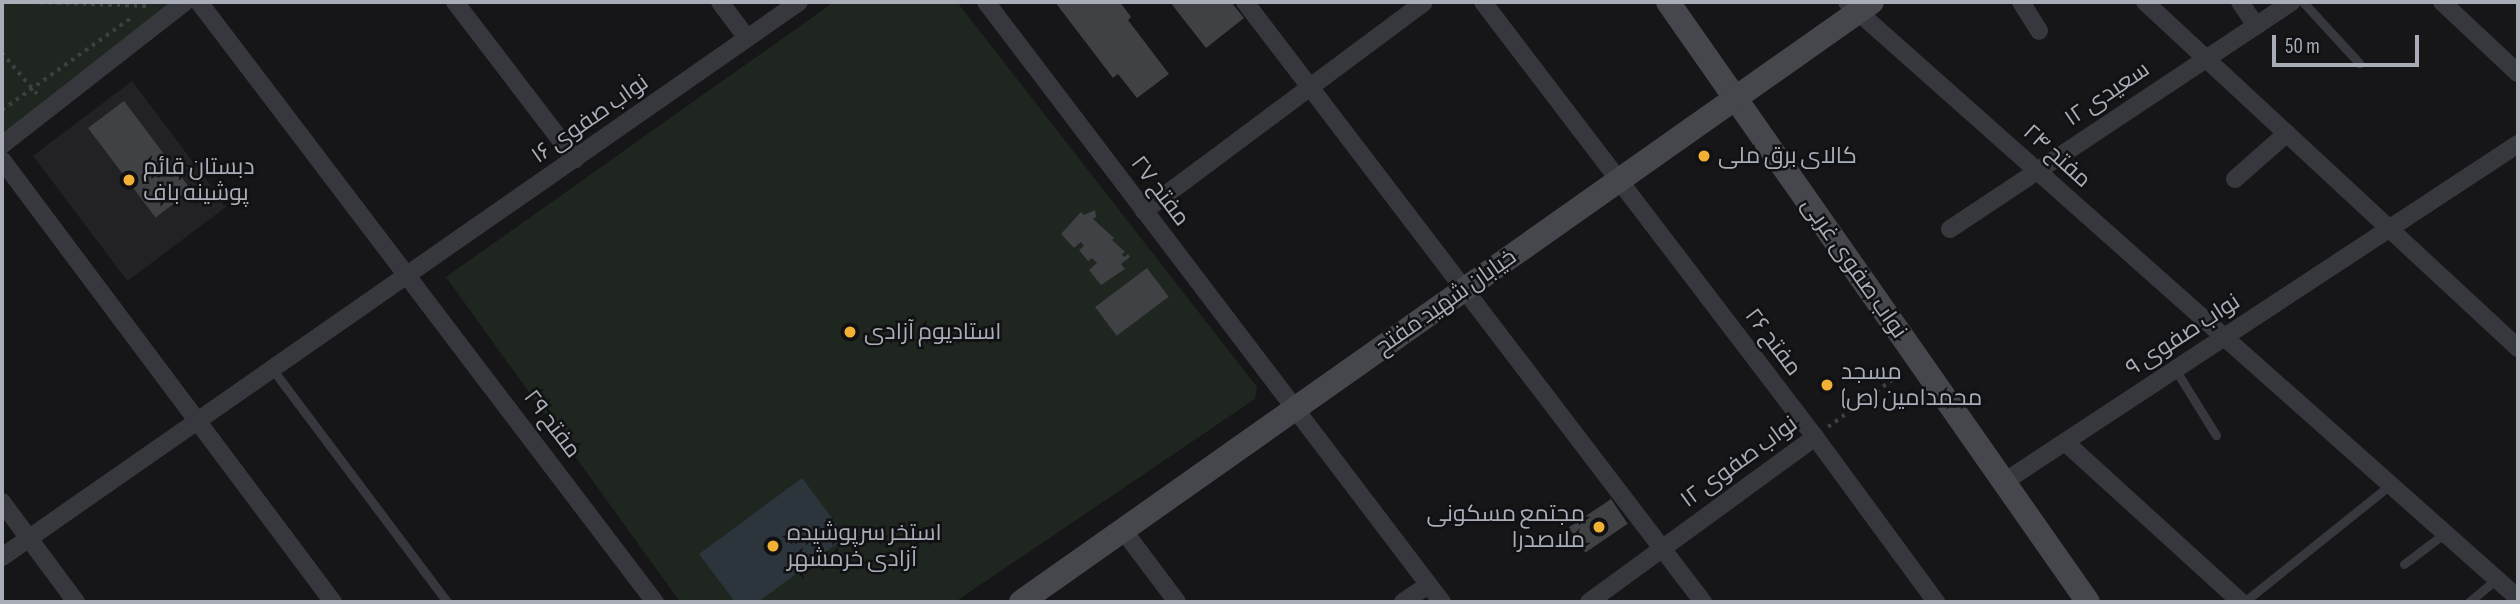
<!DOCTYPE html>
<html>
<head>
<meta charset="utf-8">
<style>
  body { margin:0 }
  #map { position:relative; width:2520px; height:604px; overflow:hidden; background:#161618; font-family:"Sofia Sans Condensed",Cairo,sans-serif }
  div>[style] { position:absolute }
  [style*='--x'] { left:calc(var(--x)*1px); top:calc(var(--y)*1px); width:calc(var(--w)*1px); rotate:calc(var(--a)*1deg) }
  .built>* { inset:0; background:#222225; transform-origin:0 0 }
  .green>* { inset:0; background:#1e261f }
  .water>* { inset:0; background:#2c353c }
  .building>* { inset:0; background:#404145; transform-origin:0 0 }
  .path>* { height:3.5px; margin-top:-1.75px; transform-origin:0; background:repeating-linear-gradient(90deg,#3d3f44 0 3.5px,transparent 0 8.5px) }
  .lane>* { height:9px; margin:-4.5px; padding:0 4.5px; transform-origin:4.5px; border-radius:4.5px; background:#37383d }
  .street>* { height:18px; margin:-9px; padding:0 9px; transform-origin:9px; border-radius:9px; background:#37383d }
  .secondary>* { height:24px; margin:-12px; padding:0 12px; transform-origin:12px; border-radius:12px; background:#45474d }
  .dots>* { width:19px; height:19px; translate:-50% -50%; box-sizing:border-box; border:4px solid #111113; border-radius:50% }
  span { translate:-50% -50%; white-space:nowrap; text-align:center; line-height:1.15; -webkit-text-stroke:5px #111113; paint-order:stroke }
  .street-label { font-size:23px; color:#a8adb8 }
  .poi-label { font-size:23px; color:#a8adb8 }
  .left { translate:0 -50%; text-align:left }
  .right { translate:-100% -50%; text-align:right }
  .frame { position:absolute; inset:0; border:4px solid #a8adb8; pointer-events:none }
  .scale { position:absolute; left:2272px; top:35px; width:147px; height:32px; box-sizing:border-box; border:4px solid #a8adb8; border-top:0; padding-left:9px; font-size:21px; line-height:24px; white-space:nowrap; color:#a8adb8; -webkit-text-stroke:5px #111113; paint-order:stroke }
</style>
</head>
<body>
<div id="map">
  <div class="built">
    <i style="left:132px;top:81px;width:157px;height:124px;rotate:53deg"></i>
  </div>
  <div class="green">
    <i style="clip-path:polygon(3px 2px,171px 2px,178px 10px,2px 140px)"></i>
    <i style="clip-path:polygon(834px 2px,957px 2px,1257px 387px,1255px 399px,955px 602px,680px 602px,446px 277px)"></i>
  </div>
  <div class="water">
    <i style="clip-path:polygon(802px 478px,846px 537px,758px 602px,735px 602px,699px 554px)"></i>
  </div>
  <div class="building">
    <i style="clip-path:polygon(1055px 2px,1120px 2px,1131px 17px,1128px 20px,1169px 74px,1137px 98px,1118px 74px,1113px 78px)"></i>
    <i style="clip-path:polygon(1170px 2px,1231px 2px,1244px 18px,1206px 48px)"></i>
    <i style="left:124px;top:101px;width:112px;height:45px;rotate:53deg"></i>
    <i style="clip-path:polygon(1095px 210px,1096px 217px,1093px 219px,1114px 238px,1112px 240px,1125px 252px,1122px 254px,1124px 257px,1128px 254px,1130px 257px,1121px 264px,1125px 269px,1101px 285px,1089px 270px,1097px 263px,1092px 258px,1088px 261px,1079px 250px,1084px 246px,1081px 242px,1074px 248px,1061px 234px,1081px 212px,1084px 215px)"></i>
    <i style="left:1147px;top:268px;width:36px;height:65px;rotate:53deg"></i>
    <i style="left:1611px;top:499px;width:30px;height:51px;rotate:56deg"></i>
  </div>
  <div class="path">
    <i style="--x:32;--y:2;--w:116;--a:2"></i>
    <i style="--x:2;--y:53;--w:54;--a:49.5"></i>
    <i style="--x:2;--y:110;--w:158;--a:-35.5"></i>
    <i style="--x:1828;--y:427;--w:93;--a:-36.3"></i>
  </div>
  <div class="lane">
    <i style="--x:2303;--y:2;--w:83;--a:47.4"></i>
    <i style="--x:2175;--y:369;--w:78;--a:58.2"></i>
    <i style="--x:273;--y:370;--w:290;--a:53.1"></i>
    <i style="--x:2404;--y:564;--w:51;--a:-37.1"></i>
    <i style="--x:2244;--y:602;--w:187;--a:-38.7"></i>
    <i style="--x:2469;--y:602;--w:35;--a:-40"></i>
  </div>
  <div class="street">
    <i style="--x:199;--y:2;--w:754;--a:52.77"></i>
    <i style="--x:455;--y:2;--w:198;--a:52.6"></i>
    <i style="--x:720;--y:2;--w:45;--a:53.1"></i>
    <i style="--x:986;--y:2;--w:754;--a:52.77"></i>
    <i style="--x:1245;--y:2;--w:755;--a:52.64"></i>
    <i style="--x:1483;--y:2;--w:547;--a:52.65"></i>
    <i style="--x:1815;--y:437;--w:205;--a:53.7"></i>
    <i style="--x:1847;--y:2;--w:897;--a:41.61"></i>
    <i style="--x:2021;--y:2;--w:34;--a:58"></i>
    <i style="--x:2145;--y:2;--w:509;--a:42.85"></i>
    <i style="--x:2240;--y:2;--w:29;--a:56"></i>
    <i style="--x:2442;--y:2;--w:104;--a:43.1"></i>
    <i style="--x:2;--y:145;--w:232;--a:-38"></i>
    <i style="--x:2;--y:160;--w:552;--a:53.17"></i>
    <i style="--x:2235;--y:179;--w:69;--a:-41.5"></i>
    <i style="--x:1144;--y:211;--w:349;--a:-36.7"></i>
    <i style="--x:1950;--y:229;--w:410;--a:-33.6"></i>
    <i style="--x:2065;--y:442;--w:238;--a:42.3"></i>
    <i style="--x:2004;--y:482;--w:615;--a:-33.33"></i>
    <i style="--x:2;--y:502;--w:124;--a:53.5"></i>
    <i style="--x:1123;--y:530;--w:90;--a:53.1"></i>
    <i style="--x:2;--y:557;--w:971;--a:-34.85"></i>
    <i style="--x:1403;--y:602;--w:30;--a:-34"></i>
    <i style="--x:1589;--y:602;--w:280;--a:-36.1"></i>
  </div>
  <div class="secondary">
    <i style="--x:1668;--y:2;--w:732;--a:55.01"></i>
    <i style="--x:1021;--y:602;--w:1041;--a:-35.19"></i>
  </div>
  <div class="dots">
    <i style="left:1704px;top:156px;background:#f2b134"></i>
    <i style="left:129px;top:180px;background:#f2b134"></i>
    <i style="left:850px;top:332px;background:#f2b134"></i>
    <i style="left:1827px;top:385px;background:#f2b134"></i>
    <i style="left:1599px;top:527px;background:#f2b134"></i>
    <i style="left:773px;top:546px;background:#f2b134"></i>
  </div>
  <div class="street-label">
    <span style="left:2107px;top:94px;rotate:-34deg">سعیدی ۱۲</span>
    <span style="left:590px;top:119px;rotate:-35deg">نواب صفوی ۱۶</span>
    <span style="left:2057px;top:156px;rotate:42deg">مفتح ۲۴</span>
    <span style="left:1160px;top:191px;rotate:53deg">مفتح ۲۷</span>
    <span style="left:1854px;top:268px;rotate:55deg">نواب صفوی غربی</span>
    <span style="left:1446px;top:302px;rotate:-35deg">خیابان شهید مفتح</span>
    <span style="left:2183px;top:335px;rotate:-33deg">نواب صفوی ۹</span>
    <span style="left:1773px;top:342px;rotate:53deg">مفتح ۲۶</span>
    <span style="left:552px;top:424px;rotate:53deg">مفتح ۲۹</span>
    <span style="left:1739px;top:462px;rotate:-36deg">نواب صفوی ۱۲</span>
  </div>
  <div class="poi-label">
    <span class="left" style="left:1718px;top:156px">کالای برق ملی</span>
    <span class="left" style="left:143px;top:180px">دبستان قائم<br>پوشینه باف</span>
    <span class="left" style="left:864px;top:332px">استادیوم آزادی</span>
    <span class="left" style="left:1841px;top:385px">مسجد<br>محمدامین (ص)</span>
    <span class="right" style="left:1585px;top:527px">مجتمع مسکونی<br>ملاصدرا</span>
    <span class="left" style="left:787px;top:546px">استخر سرپوشیده<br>آزادی خرمشهر</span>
  </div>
  <div class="frame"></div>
  <div class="scale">50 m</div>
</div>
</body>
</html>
